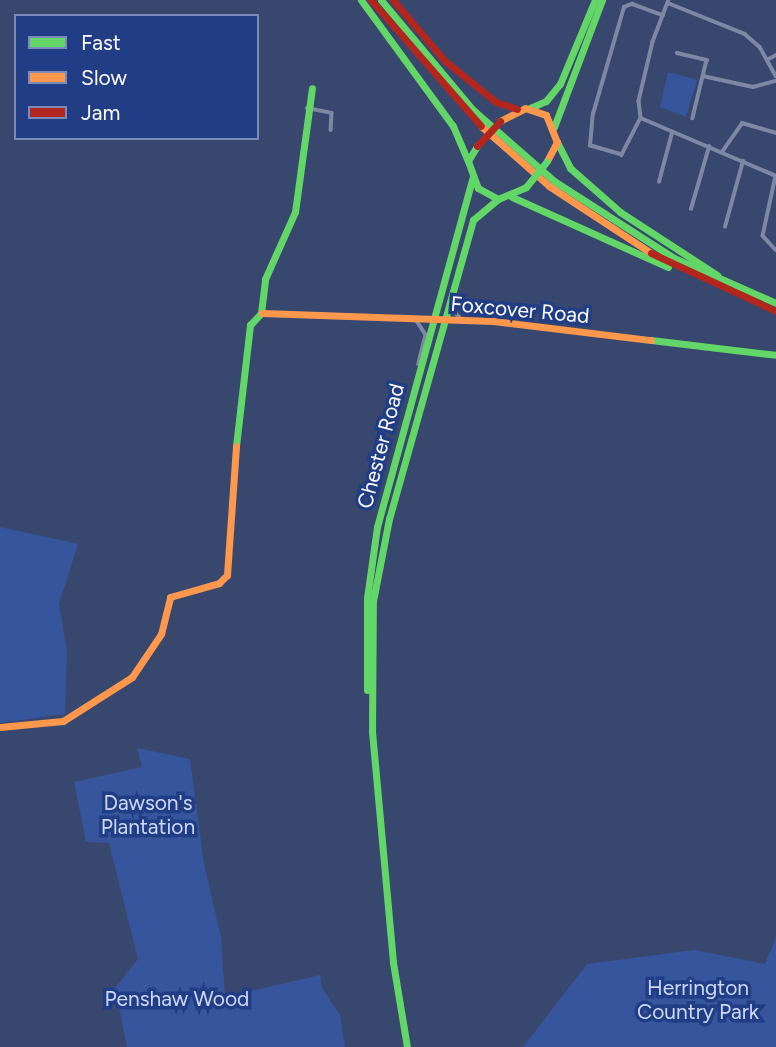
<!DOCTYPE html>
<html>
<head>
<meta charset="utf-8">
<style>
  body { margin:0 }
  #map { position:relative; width:776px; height:1047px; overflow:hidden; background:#37476e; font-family:Figtree,sans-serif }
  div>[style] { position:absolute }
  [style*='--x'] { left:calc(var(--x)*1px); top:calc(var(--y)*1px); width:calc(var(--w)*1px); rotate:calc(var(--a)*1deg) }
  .green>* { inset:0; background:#36559d }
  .street>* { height:3.5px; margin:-1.75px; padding:0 1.75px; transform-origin:1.75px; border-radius:1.75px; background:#7d88a4 }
  .fast>* { height:7px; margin:-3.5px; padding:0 3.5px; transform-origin:3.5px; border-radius:3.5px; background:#63d668 }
  .slow>* { height:7px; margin:-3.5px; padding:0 3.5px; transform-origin:3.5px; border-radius:3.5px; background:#ff974d }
  .jam>* { height:7px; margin:-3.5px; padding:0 3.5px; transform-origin:3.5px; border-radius:3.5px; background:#b3261e }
  .fast-bridge>* { height:7px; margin:-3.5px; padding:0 3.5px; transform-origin:3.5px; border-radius:3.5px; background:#63d668 }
  .jam-bridge>* { height:7px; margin:-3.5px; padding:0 3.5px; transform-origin:3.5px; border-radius:3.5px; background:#b3261e }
  span { translate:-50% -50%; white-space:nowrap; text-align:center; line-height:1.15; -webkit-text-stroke:7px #203d85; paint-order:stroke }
  .street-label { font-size:21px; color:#fff }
  .park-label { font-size:21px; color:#ccd9f7 }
  .legend { position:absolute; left:14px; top:14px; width:245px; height:126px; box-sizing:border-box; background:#203d85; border:2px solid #798bb6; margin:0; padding:9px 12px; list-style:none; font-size:21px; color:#fff }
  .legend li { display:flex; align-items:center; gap:14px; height:35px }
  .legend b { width:35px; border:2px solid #798bb6 }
</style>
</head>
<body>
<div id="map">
  <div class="green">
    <i style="clip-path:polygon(668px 72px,697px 80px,686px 117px,660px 107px)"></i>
    <i style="clip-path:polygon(0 527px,78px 544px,59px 604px,67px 652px,65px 714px,0 723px)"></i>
    <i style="clip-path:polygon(137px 748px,190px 759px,204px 864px,221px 937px,225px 997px,320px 975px,322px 988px,340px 1015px,345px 1047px,127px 1047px,115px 988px,138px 959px,109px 843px,86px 842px,74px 782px,142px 767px)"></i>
    <i style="clip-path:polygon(776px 937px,776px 1047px,523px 1047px,587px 964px,694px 950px,765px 964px)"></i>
  </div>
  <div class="street">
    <i style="--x:669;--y:0;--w:45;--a:110.9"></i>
    <i style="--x:653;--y:42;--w:61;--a:103.3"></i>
    <i style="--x:639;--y:101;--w:17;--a:83"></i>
    <i style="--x:641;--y:118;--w:147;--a:23.2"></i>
    <i style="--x:668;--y:3;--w:83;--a:21.9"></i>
    <i style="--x:745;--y:34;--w:20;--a:41"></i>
    <i style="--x:760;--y:47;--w:33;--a:61"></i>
    <i style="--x:677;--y:53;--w:31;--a:13"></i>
    <i style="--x:707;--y:60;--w:60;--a:103.6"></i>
    <i style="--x:767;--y:60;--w:10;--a:-29"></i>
    <i style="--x:703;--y:76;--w:51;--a:12.4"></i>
    <i style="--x:753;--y:87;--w:24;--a:-15"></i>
    <i style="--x:307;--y:108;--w:25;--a:11"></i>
    <i style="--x:332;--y:113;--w:17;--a:93"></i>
    <i style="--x:641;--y:118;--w:42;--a:117.2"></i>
    <i style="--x:622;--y:155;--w:33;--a:-164"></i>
    <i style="--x:590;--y:146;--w:32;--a:-85"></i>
    <i style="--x:593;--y:114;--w:111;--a:-73.8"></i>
    <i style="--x:624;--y:7;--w:9;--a:-21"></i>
    <i style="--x:632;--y:4;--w:33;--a:20"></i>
    <i style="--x:722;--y:152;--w:35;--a:-55"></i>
    <i style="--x:742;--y:123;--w:35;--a:16"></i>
    <i style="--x:776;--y:176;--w:61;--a:102.2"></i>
    <i style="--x:763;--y:236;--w:19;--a:47"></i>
    <i style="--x:659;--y:182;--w:51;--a:-75.1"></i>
    <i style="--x:691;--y:209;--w:65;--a:-73.8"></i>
    <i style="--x:725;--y:227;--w:68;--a:-74.7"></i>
    <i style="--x:455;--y:293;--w:17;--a:97"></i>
    <i style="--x:453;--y:310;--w:13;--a:48"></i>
    <i style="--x:417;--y:321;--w:17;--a:57"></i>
    <i style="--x:426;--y:335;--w:30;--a:104"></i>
  </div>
  <div class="fast">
    <i style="--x:361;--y:0;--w:156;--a:53.9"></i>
    <i style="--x:453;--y:126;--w:38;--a:67"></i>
    <i style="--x:381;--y:0;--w:143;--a:50.1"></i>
    <i style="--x:473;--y:110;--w:108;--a:41.2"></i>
    <i style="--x:554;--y:181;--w:143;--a:32.7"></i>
    <i style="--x:674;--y:258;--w:111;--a:23.8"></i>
    <i style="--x:530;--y:108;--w:17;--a:-24"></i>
    <i style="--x:546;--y:101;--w:22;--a:-51"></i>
    <i style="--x:560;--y:84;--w:91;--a:-67.4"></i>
    <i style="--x:554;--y:127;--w:136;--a:-69.3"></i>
    <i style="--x:557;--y:142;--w:29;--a:63"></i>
    <i style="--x:570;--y:168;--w:67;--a:41.3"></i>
    <i style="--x:620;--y:212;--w:116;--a:33"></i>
    <i style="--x:477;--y:146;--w:17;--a:121"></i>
    <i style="--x:468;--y:161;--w:29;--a:70"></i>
    <i style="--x:478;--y:188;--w:23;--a:29"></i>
    <i style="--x:498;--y:199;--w:30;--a:-23"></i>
    <i style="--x:512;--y:197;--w:171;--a:24.2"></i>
    <i style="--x:261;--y:313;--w:34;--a:-83"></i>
    <i style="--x:265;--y:279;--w:73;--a:-65.9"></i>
    <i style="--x:295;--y:212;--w:125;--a:-82.2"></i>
    <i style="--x:651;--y:340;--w:126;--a:6.8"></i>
    <i style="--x:236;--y:446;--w:122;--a:-83.4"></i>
    <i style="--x:250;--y:325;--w:16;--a:-47"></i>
    <i style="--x:367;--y:690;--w:92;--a:-90"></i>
    <i style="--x:367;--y:598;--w:72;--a:-82"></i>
    <i style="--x:377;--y:527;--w:361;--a:-74.7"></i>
    <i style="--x:407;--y:1047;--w:86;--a:-99.4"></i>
    <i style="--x:393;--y:962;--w:232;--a:-95.2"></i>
    <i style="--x:372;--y:731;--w:130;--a:-89.6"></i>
    <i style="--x:373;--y:601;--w:84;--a:-79"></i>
    <i style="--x:389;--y:519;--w:311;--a:-74.3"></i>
    <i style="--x:473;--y:220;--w:33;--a:-40"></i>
  </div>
  <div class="slow">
    <i style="--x:500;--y:121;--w:28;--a:-27"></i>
    <i style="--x:525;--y:108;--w:22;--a:18"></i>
    <i style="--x:546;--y:115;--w:29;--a:68"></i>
    <i style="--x:557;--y:142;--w:21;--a:118"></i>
    <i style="--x:481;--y:126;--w:91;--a:41.4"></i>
    <i style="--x:549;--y:186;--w:122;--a:33.3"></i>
    <i style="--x:262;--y:313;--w:231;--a:2"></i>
    <i style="--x:493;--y:321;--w:159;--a:6.9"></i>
    <i style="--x:0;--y:727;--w:63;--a:-5.4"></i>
    <i style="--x:63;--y:721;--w:82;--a:-32.5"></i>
    <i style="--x:132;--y:677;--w:52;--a:-56"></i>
    <i style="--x:161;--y:634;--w:38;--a:-76"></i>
    <i style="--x:170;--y:597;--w:51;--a:-15.9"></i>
    <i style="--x:219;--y:583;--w:11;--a:-45"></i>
    <i style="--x:227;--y:575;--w:129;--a:-86"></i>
  </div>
  <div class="jam">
    <i style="--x:371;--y:0;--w:167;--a:48.9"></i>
    <i style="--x:393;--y:0;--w:80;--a:49.6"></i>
    <i style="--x:445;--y:61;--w:65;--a:38.8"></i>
    <i style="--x:496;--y:102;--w:22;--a:18"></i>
    <i style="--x:651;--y:253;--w:138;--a:24.9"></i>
  </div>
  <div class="fast-bridge">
    <i style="--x:526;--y:187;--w:33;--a:-51"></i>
  </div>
  <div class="jam-bridge">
    <i style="--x:477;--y:146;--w:34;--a:-47"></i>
  </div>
  <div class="street-label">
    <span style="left:520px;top:310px;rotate:5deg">Foxcover Road</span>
    <span style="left:381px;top:446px;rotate:-75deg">Chester Road</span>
  </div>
  <div class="park-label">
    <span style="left:148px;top:815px">Dawson's<br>Plantation</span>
    <span style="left:698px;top:1000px">Herrington<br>Country Park</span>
    <span style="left:177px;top:999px">Penshaw Wood</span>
  </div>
  <ul class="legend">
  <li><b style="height:9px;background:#63d668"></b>Fast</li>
  <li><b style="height:9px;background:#ff974d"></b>Slow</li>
  <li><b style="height:9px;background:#b3261e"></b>Jam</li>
  </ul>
</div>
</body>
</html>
